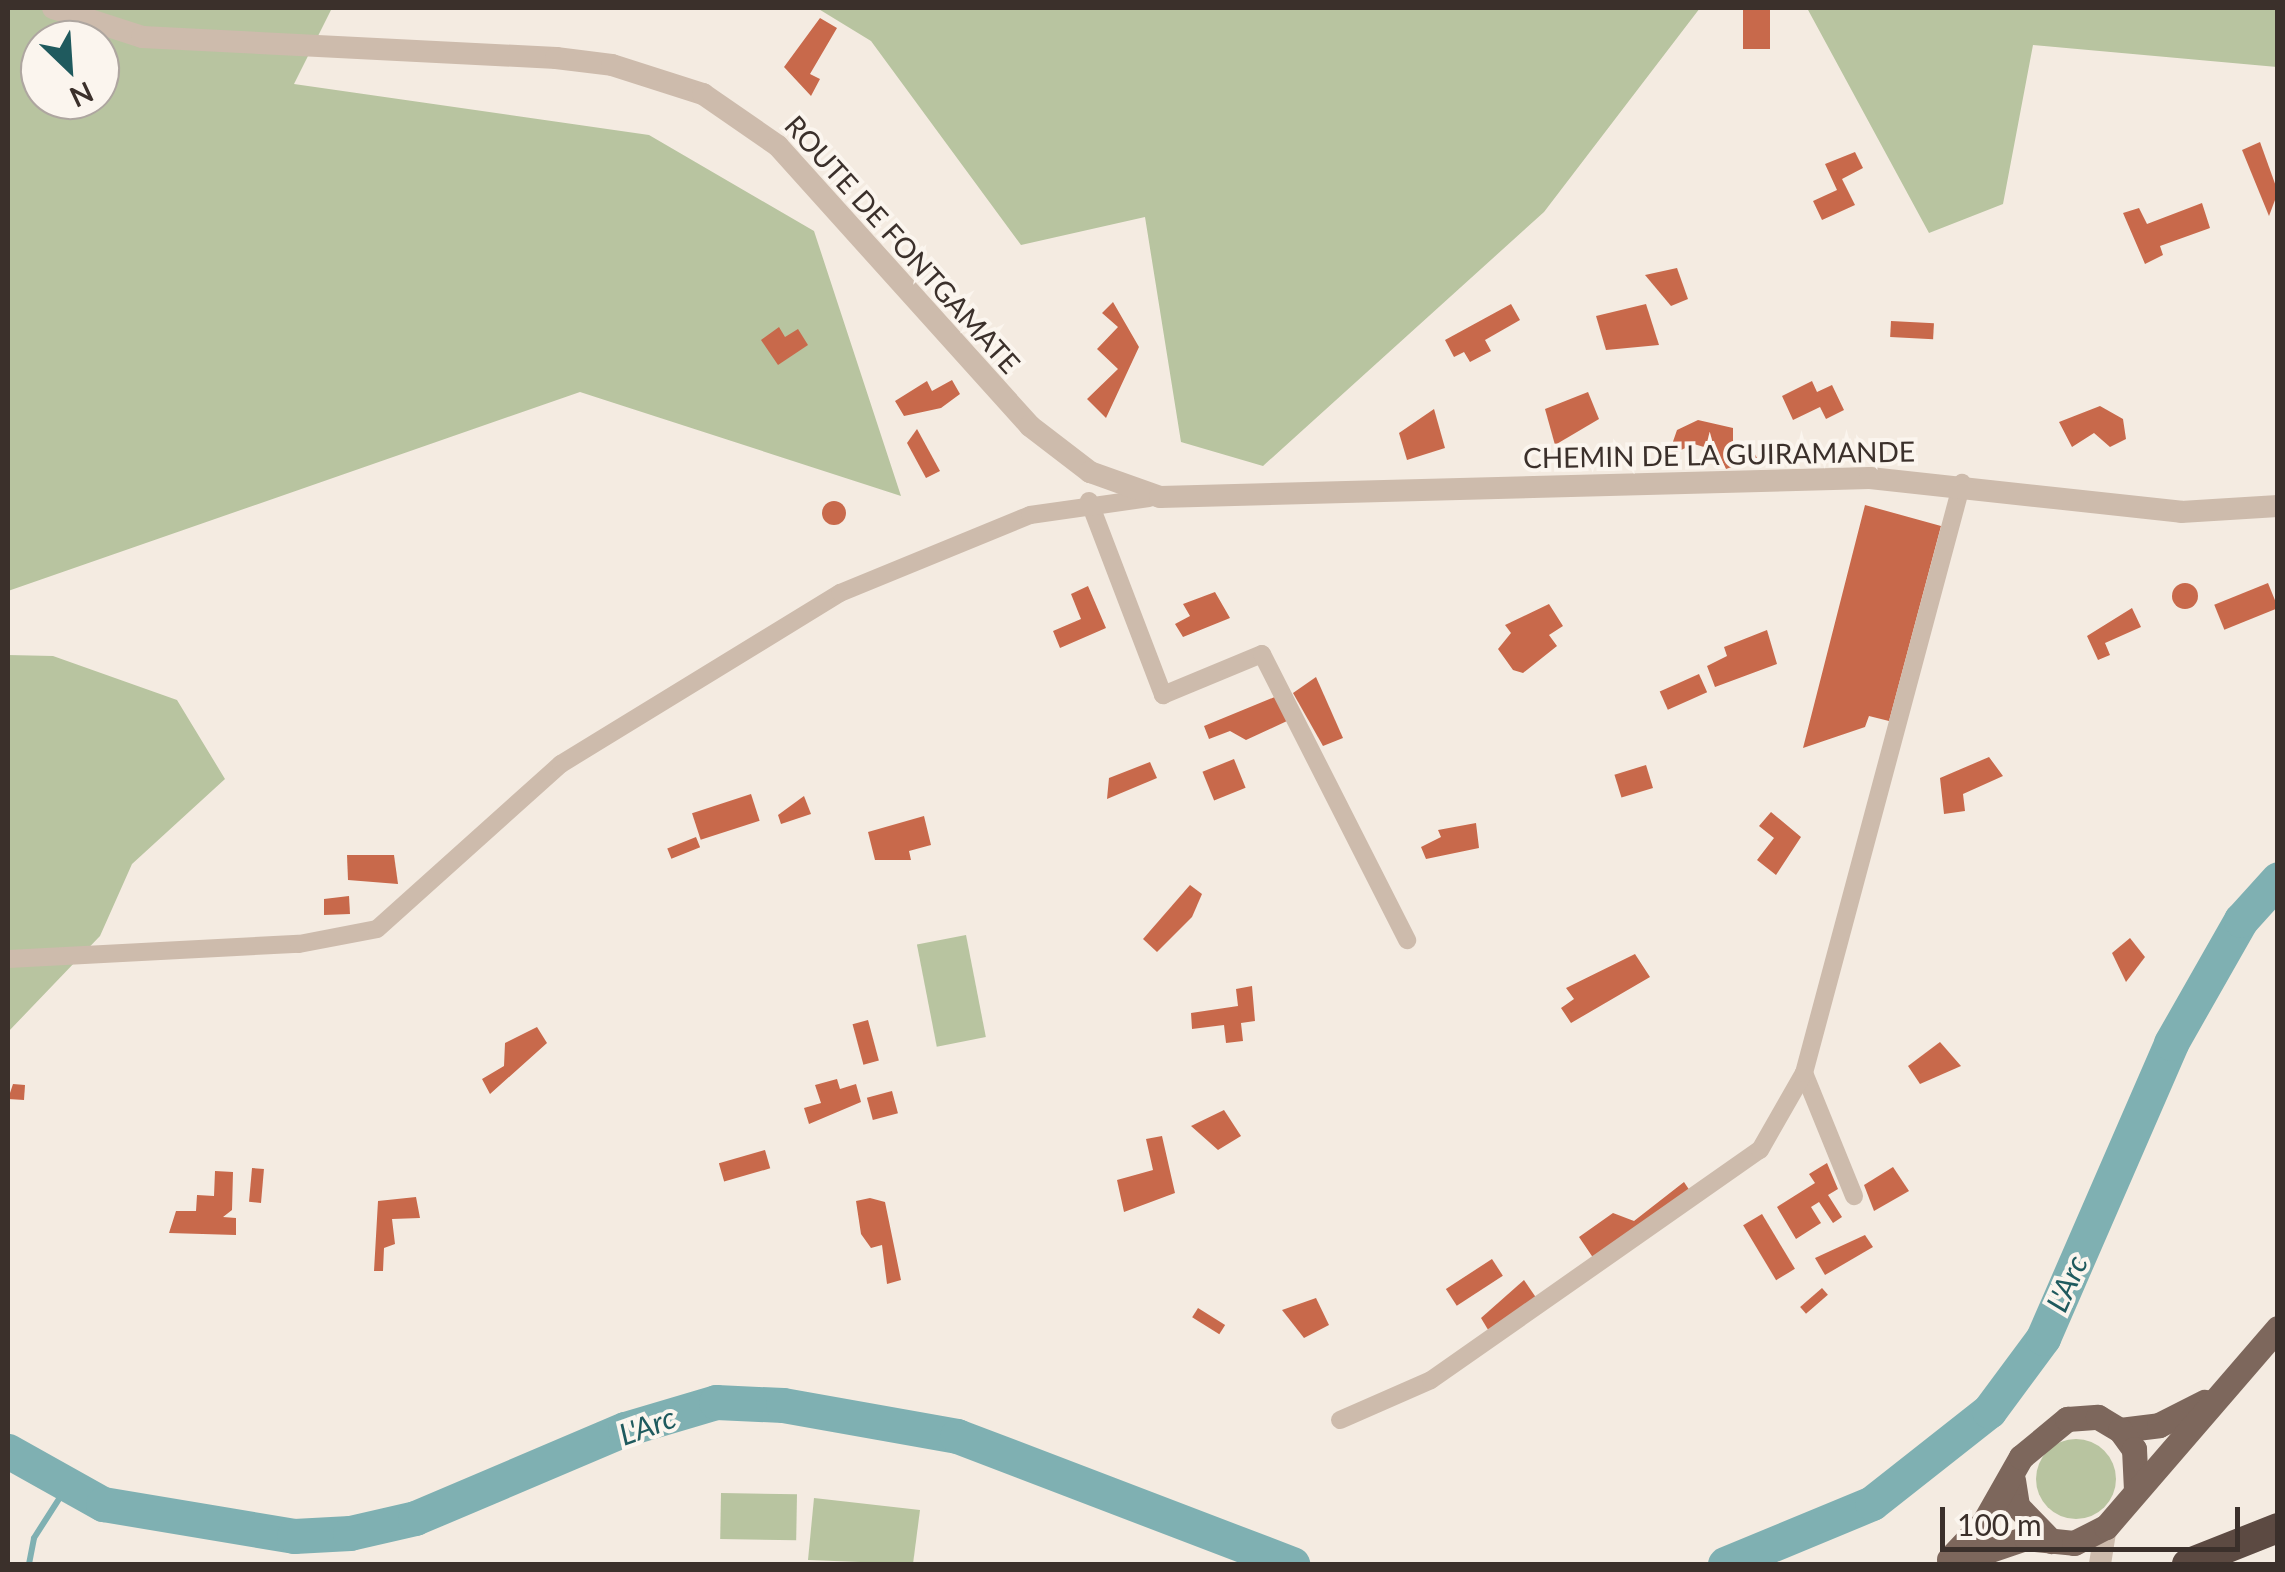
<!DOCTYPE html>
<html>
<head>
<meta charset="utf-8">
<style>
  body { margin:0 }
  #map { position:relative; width:2285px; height:1572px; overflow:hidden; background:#f4ebe1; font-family:Lato,sans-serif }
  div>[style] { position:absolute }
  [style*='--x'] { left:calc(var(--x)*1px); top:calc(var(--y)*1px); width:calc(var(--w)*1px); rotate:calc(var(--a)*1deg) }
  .green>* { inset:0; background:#b8c4a0; transform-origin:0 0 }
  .round { border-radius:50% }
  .stream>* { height:6px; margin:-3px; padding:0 3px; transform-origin:3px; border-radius:3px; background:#7fb0b2 }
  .river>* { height:35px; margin:-17.5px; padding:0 17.5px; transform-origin:17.5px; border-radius:17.5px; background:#7fb0b2 }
  .building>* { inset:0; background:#c8694b; transform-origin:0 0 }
  .minor>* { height:18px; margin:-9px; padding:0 9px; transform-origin:9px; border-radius:9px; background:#cdbbac }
  .tertiary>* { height:22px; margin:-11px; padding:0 11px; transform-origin:11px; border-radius:11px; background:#cdbbac }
  .primary>* { height:25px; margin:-12.5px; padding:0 12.5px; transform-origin:12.5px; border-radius:12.5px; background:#7d675c }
  .motorway>* { height:30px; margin:-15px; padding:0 15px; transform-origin:15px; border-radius:15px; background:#5c4a42 }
  span { translate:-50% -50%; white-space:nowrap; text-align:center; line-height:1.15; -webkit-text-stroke:8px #fbf5ee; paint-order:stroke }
  .street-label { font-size:28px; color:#3b302b }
  .water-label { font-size:30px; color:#1f5a5e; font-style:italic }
  .frame { position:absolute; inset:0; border:10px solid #3b302b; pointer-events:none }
  .north { position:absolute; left:20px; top:20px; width:100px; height:100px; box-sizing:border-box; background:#fbf5ee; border:2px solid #aea6a0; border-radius:50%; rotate:155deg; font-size:28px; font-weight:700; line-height:40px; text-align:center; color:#3b302b }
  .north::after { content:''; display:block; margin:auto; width:35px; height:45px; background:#1f5a5e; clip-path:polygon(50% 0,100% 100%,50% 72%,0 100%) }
  .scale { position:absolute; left:1940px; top:1507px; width:300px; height:45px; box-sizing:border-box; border:5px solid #3b302b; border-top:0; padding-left:12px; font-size:30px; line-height:35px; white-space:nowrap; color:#3b302b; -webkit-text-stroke:8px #fbf5ee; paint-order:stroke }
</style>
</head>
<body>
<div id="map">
  <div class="green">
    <i style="clip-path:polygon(evenodd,8px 8px,332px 8px,294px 84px,649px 135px,814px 231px,901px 496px,580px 392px,8px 591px,8px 8px,40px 40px,100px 40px,100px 100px,40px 100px,40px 40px)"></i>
    <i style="clip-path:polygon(817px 8px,1700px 8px,1544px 212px,1263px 466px,1181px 442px,1145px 217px,1021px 245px,871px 41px)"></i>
    <i style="clip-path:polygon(1807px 8px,2277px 8px,2277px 67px,2033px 45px,2003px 204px,1929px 233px)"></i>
    <i style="clip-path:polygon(8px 655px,53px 656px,177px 700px,225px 779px,132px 864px,100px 936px,8px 1032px)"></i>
    <i style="left:966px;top:935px;width:104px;height:50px;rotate:79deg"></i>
    <i class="round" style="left:2036px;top:1439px;width:80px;height:80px"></i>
    <i style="left:721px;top:1493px;width:76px;height:46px;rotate:1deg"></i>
    <i style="clip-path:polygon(814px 1498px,920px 1510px,913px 1564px,808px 1560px)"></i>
  </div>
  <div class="stream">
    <i style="--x:29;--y:1564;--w:26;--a:-79"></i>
    <i style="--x:34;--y:1538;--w:59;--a:-57.4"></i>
  </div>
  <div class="river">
    <i style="--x:8;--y:1451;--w:109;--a:29.2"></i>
    <i style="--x:103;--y:1504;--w:194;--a:9.5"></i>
    <i style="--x:294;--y:1536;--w:56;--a:-3.1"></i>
    <i style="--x:350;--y:1533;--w:67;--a:-13"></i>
    <i style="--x:415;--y:1518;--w:228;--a:-23"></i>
    <i style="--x:625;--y:1429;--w:95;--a:-16.5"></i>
    <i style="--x:716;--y:1402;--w:67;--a:2.6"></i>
    <i style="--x:783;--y:1405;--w:177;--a:10.1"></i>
    <i style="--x:957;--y:1436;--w:359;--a:20.9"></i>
    <i style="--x:1725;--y:1564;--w:159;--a:-22.5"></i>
    <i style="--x:1872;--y:1503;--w:149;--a:-38.2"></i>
    <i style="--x:1989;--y:1411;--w:91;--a:-53.5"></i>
    <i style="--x:2043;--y:1338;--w:322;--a:-66.5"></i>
    <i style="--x:2171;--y:1043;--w:142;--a:-60.4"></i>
    <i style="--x:2241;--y:920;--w:55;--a:-47.9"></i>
  </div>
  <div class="building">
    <i style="left:1743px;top:8px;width:27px;height:41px"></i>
    <i style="clip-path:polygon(820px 18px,837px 28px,810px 74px,820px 79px,811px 96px,784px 67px)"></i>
    <i style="clip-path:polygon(2260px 142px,2278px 192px,2269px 216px,2242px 150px)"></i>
    <i style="clip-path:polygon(1855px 152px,1863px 168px,1842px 179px,1855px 205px,1822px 220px,1813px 201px,1837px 190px,1825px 164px)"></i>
    <i style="clip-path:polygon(2202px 203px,2210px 228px,2160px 246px,2163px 255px,2145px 264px,2123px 213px,2139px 208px,2147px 224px)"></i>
    <i style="clip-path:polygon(1677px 268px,1688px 299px,1671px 306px,1645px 275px)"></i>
    <i style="clip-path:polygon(1113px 302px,1139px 347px,1106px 418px,1087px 399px,1118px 369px,1097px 349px,1118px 327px,1102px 313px)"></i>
    <i style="clip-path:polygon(1511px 304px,1520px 320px,1485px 340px,1491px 351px,1470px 362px,1464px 352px,1454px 357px,1445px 340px)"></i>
    <i style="clip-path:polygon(1646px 304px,1659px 345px,1606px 350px,1596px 316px)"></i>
    <i style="left:1891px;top:321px;width:43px;height:16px;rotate:3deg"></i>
    <i style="clip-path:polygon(779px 327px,785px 337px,798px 329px,808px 345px,778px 365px,761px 340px)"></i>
    <i style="clip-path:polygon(952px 380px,960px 394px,941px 408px,904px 416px,895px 401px,927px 381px,932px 391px)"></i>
    <i style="clip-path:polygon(1812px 381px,1817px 392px,1832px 385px,1844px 410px,1826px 419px,1820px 407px,1793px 420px,1782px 396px)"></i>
    <i style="clip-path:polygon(1588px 392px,1599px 419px,1555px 445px,1545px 409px)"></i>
    <i style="clip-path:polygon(2100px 406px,2123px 419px,2126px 439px,2110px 447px,2094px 433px,2072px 447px,2059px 422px)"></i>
    <i style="clip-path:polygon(1434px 409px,1445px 448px,1407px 460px,1399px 433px)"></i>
    <i style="clip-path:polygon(1698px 420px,1733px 428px,1733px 458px,1752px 449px,1757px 458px,1726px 469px,1717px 451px,1694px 444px,1668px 456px,1677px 430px)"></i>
    <i style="clip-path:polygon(917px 429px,940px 471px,926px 478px,907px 443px)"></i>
    <i class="round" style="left:822px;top:501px;width:24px;height:24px"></i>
    <i style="clip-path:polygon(1865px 505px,1941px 526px,1889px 721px,1869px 716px,1865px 727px,1803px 748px)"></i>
    <i class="round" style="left:2172px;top:583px;width:26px;height:26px"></i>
    <i style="left:2268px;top:583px;width:27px;height:58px;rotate:68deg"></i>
    <i style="clip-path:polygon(1088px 586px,1106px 628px,1060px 648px,1053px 631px,1081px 619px,1071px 594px)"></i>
    <i style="clip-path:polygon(1215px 592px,1230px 618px,1183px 637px,1175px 624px,1190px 616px,1183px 604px)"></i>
    <i style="clip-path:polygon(1549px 604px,1563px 626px,1549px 635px,1557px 646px,1523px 673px,1513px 670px,1498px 649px,1511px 633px,1505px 625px)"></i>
    <i style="clip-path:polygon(2132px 608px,2141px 627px,2105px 643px,2110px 655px,2098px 660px,2087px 636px)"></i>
    <i style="clip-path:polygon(1767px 630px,1777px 664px,1715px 687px,1707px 666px,1727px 656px,1724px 647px)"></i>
    <i style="left:1699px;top:674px;width:20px;height:43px;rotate:66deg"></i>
    <i style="clip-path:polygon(1316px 677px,1343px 738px,1323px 746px,1293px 693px)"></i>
    <i style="clip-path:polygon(1277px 696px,1287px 721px,1246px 740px,1230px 731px,1209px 739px,1204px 726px)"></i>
    <i style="clip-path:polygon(1989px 757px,2003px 776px,1963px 794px,1965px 811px,1944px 814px,1940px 778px)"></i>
    <i style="left:1234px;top:759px;width:31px;height:34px;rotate:68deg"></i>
    <i style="clip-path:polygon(1150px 762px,1157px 778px,1107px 799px,1109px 778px)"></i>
    <i style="left:1646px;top:765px;width:24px;height:33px;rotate:73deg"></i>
    <i style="left:751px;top:794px;width:28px;height:62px;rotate:72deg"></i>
    <i style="clip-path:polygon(804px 796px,811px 814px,781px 824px,778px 815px)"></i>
    <i style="clip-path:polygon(1771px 812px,1801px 837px,1776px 875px,1757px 860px,1774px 838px,1759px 826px)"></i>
    <i style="clip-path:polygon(924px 816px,931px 845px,909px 851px,911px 860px,875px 860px,868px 832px)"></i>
    <i style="clip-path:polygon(1476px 823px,1479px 848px,1426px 859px,1421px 847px,1441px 837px,1438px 830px)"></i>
    <i style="left:696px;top:837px;width:11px;height:31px;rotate:68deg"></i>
    <i style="clip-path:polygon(347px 855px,394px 855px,398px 884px,348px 880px)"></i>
    <i style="clip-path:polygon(1190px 885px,1202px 894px,1192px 917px,1157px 952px,1143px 939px)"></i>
    <i style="clip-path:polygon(349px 896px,350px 914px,324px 915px,324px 899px)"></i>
    <i style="clip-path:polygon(2130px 938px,2145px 957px,2126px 982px,2112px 953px)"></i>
    <i style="clip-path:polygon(1635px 954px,1650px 977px,1571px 1023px,1561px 1008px,1574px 999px,1566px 988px)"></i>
    <i style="clip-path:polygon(1252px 986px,1255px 1021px,1241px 1023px,1243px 1041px,1226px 1043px,1224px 1025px,1192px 1029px,1191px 1013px,1238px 1006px,1236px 989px)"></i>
    <i style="left:868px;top:1020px;width:42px;height:16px;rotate:75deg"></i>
    <i style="clip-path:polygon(537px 1027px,547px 1043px,490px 1094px,482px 1079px,504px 1066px,505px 1043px)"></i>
    <i style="clip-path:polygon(1940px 1042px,1961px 1066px,1920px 1084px,1908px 1066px)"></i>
    <i style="clip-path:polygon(837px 1079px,840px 1089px,856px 1084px,861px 1102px,809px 1124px,804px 1108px,821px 1103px,815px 1085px)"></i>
    <i style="clip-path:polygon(13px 1084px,25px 1085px,24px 1100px,8px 1099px)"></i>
    <i style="left:892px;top:1091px;width:23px;height:26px;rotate:75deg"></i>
    <i style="clip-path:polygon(1224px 1110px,1241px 1136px,1218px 1150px,1191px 1126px)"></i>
    <i style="clip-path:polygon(1162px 1136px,1175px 1193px,1124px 1212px,1117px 1180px,1153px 1170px,1146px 1139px)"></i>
    <i style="left:765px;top:1150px;width:19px;height:48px;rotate:74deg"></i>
    <i style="clip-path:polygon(1827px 1163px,1838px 1189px,1828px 1195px,1842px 1217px,1833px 1223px,1819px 1202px,1811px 1207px,1821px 1223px,1796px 1239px,1777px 1207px,1815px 1183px,1809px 1174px)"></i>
    <i style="clip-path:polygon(1893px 1167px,1909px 1191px,1874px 1211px,1864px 1185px)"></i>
    <i style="left:252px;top:1168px;width:12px;height:34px;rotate:5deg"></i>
    <i style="clip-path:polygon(215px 1171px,233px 1172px,232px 1210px,223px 1217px,236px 1218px,236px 1235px,169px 1233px,176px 1211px,196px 1211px,197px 1195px,214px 1196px)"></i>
    <i style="clip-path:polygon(1684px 1182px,1694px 1197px,1596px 1262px,1579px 1237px,1613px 1213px,1634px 1221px)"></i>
    <i style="clip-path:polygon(416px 1197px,420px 1218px,392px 1219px,395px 1244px,384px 1248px,383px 1271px,374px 1271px,378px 1201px)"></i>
    <i style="clip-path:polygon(870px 1198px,885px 1202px,901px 1280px,887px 1284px,882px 1245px,871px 1248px,861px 1234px,856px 1201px)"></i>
    <i style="left:1762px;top:1214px;width:64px;height:22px;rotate:59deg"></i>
    <i style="clip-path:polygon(1865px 1235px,1873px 1247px,1825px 1275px,1815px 1258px)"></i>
    <i style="left:1492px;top:1259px;width:20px;height:55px;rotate:57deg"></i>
    <i style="clip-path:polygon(1524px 1280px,1539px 1302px,1490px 1333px,1481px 1318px)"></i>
    <i style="left:1822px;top:1288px;width:9px;height:29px;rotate:49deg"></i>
    <i style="clip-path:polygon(1316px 1298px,1329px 1325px,1304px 1338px,1282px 1310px)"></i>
    <i style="left:1198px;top:1308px;width:32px;height:11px;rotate:32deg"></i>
  </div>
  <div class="minor">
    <i style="--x:1089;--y:501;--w:208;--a:69.1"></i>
    <i style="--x:1163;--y:695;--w:107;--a:-22.5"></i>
    <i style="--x:1262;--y:654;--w:321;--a:63.1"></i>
    <i style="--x:8;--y:959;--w:291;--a:-3"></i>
    <i style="--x:299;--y:944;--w:79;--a:-10.9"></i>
    <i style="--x:377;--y:929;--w:247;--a:-41.9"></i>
    <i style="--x:561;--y:764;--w:327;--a:-31.5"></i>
    <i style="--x:840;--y:593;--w:205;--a:-22.3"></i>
    <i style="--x:1030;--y:515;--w:120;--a:-8.1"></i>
    <i style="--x:1804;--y:1073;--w:133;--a:67.9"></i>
    <i style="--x:1340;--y:1420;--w:99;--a:-23.7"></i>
    <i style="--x:1431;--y:1380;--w:401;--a:-35"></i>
    <i style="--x:1760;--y:1150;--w:89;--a:-60.3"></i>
    <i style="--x:1804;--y:1073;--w:611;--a:-75.01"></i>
  </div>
  <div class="tertiary">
    <i style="--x:53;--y:8;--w:94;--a:18"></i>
    <i style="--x:142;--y:37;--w:415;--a:2.9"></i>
    <i style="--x:556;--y:58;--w:56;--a:7.1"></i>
    <i style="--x:612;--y:65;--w:96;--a:17.7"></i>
    <i style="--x:703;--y:94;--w:91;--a:34.7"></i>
    <i style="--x:778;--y:146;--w:377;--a:48"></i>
    <i style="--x:1030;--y:426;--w:76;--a:37.5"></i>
    <i style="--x:1090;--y:472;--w:74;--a:19.7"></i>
    <i style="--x:1160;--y:497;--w:710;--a:-1.53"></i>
    <i style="--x:1870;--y:478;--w:313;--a:6.2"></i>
    <i style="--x:2181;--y:512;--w:97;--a:-3.5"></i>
    <i style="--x:2100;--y:1564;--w:37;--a:-81"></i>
  </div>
  <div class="primary">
    <i style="--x:2120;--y:1430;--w:39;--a:-7"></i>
    <i style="--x:2159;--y:1425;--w:51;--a:-27.1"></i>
    <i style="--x:2013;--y:1480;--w:26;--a:81"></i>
    <i style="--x:2017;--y:1506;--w:49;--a:45.8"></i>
    <i style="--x:1949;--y:1559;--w:51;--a:-46.6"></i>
    <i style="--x:1984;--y:1522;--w:75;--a:-60.4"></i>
    <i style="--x:2021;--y:1457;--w:60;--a:-39.6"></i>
    <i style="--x:2067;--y:1419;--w:31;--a:-4"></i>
    <i style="--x:2098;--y:1417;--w:26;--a:31"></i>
    <i style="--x:2120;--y:1430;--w:24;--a:54"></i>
    <i style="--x:2134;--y:1449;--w:41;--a:87.2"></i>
    <i style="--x:1949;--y:1564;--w:81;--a:-18.7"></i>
    <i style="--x:2026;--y:1538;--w:48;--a:5.9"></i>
    <i style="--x:2074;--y:1543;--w:36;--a:-27"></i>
    <i style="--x:2106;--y:1527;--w:263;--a:-49.2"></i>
  </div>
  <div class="motorway">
    <i style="--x:2187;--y:1564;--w:98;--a:-21.6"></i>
  </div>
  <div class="street-label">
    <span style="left:903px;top:244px;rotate:48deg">ROUTE DE FONTGAMATE</span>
    <span style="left:1719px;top:454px;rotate:-1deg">CHEMIN DE LA GUIRAMANDE</span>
  </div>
  <div class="water-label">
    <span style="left:2066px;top:1283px;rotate:-66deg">L'Arc</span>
    <span style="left:647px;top:1425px;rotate:-20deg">L'Arc</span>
  </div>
  <div class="frame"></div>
  <div class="north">N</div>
  <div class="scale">100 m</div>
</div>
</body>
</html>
